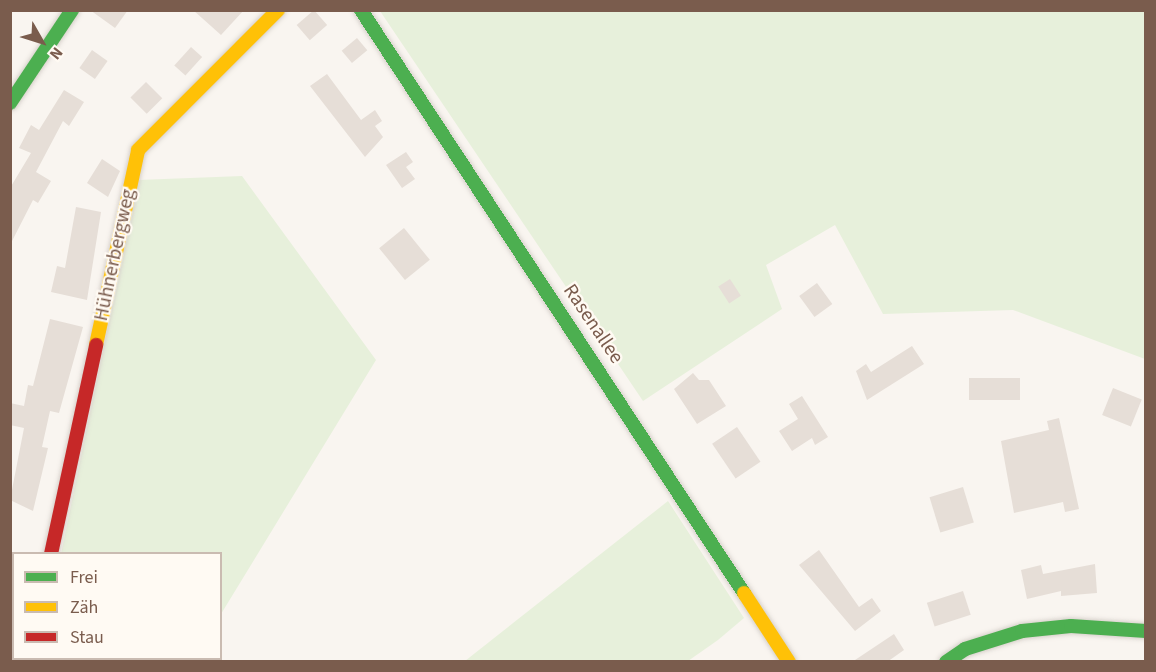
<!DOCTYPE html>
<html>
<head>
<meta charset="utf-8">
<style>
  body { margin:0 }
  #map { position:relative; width:1156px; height:672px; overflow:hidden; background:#f9f5f0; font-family:"Source Sans 3",sans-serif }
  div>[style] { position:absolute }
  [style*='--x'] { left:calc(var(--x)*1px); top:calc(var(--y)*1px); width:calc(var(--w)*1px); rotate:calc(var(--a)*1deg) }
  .green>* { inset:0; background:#e7f0db }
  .building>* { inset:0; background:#e6ded7; transform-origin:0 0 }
  .roads { filter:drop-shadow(0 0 2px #d7d1cb) drop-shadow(0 0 2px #d7d1cb) }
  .street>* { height:15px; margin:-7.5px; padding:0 7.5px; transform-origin:7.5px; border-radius:7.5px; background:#fefefd }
  .fast>* { height:14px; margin:-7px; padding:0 7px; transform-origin:7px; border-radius:7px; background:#4caf50 }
  .slow>* { height:14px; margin:-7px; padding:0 7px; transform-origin:7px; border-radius:7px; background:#ffc107 }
  .jam>* { height:14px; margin:-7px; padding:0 7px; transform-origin:7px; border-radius:7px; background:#c62828 }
  span { translate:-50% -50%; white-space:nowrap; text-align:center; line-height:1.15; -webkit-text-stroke:4.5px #fffaf3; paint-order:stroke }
  .street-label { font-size:20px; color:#7a5c4d }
  .frame { position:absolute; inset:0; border:12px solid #7a5c4d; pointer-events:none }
  .legend { position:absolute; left:12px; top:552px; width:210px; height:108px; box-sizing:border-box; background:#fffaf3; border:2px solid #cabbb1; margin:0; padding:8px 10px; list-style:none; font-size:18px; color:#7a5c4d }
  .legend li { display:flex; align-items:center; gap:12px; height:30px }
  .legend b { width:30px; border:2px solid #cabbb1 }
  .north { position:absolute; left:12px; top:12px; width:60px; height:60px; -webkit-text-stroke:4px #fffaf3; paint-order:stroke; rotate:129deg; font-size:16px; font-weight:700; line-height:24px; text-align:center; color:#7a5c4d }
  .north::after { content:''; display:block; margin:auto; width:21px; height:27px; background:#7a5c4d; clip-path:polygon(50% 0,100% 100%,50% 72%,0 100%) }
</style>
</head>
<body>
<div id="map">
  <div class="green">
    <i style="clip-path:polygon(380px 11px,1145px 11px,1145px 359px,1013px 310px,883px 314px,835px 225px,766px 265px,782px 309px,643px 401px)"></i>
    <i style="clip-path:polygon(242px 176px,376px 360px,221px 614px,220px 554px,61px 554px,138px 180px)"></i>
    <i style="clip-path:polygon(668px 501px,744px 618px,718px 640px,688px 661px,465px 661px)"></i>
    <i style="clip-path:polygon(32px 658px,199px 659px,31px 662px)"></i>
  </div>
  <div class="building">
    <i style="clip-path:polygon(90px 10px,128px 10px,115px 28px)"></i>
    <i style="clip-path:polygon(193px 10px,244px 10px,221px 35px)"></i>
    <i style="left:314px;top:10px;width:20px;height:23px;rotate:49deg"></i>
    <i style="left:357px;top:38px;width:16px;height:20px;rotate:50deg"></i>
    <i style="left:191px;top:47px;width:15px;height:25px;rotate:42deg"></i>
    <i style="left:92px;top:50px;width:19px;height:22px;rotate:35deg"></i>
    <i style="clip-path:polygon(327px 74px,361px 120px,375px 110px,382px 121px,375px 126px,383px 137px,365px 157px,310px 86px)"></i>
    <i style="left:146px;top:82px;width:23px;height:22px;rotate:45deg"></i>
    <i style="clip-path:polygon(64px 90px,84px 102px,69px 126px,63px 121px,36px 172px,51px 181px,38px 203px,33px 200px,10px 245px,10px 188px,31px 153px,19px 148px,31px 125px,39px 130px)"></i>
    <i style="clip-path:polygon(406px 152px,413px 162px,406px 167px,415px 179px,402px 188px,386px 165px)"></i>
    <i style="clip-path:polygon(102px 159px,120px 171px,108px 197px,87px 183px)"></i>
    <i style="clip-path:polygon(76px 207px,101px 212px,87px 300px,51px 292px,57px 266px,65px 268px)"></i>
    <i style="left:404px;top:228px;width:41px;height:32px;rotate:51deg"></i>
    <i style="left:730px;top:279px;width:20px;height:14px;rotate:57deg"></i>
    <i style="left:817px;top:283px;width:26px;height:22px;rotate:54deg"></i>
    <i style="clip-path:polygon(50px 319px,83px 327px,59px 413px,50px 411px,42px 447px,48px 448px,33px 511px,10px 500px,24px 428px,10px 425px,10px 403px,24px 406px,28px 385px,33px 386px)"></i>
    <i style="clip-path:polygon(912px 346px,924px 364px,867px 400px,856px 371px,866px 364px,871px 372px)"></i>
    <i style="clip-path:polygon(693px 373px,699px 380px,709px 380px,726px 406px,697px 424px,674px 389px)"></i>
    <i style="left:969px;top:378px;width:51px;height:22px"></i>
    <i style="left:1113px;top:388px;width:31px;height:29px;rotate:22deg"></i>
    <i style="clip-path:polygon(802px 396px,828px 437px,815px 445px,812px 438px,792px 451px,779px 431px,798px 419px,789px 404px)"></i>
    <i style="clip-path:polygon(1059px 418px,1079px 509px,1065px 512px,1063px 502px,1014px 513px,1001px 441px,1049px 430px,1047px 421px)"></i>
    <i style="left:737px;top:427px;width:42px;height:30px;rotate:56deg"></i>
    <i style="left:963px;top:487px;width:37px;height:35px;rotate:73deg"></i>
    <i style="clip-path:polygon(819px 550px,859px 607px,872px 598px,881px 611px,855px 631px,799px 565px)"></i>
    <i style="clip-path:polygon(1095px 564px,1097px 593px,1061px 596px,1061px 591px,1027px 599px,1021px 570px,1041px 565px,1043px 574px)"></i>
    <i style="left:963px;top:591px;width:25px;height:38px;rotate:72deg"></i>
    <i style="clip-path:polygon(894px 634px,904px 650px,887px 662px,852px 662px)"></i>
  </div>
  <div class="roads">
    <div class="street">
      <i style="--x:27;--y:662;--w:4;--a:-90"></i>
    </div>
    <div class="fast">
      <i style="--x:361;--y:10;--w:698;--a:56.7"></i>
      <i style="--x:10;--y:103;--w:112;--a:-56.3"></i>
      <i style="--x:946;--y:662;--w:23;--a:-34"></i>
      <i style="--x:965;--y:649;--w:60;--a:-17.5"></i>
      <i style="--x:1022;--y:631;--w:49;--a:-5.8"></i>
      <i style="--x:1071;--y:626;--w:75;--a:3.8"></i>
    </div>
    <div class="slow">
      <i style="--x:96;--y:345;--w:199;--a:-77.8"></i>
      <i style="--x:138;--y:150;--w:198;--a:-45"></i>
      <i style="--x:744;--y:593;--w:82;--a:56.9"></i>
    </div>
    <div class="jam">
      <i style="--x:51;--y:554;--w:214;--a:-77.8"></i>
    </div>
  </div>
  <div class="street-label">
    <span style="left:115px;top:255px;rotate:-78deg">Hühnerbergweg</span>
    <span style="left:593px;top:324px;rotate:56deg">Rasenallee</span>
  </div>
  <div class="frame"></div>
  <ul class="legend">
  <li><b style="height:8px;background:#4caf50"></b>Frei</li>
  <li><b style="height:8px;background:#ffc107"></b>Zäh</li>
  <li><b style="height:8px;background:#c62828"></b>Stau</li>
  </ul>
  <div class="north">N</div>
</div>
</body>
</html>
